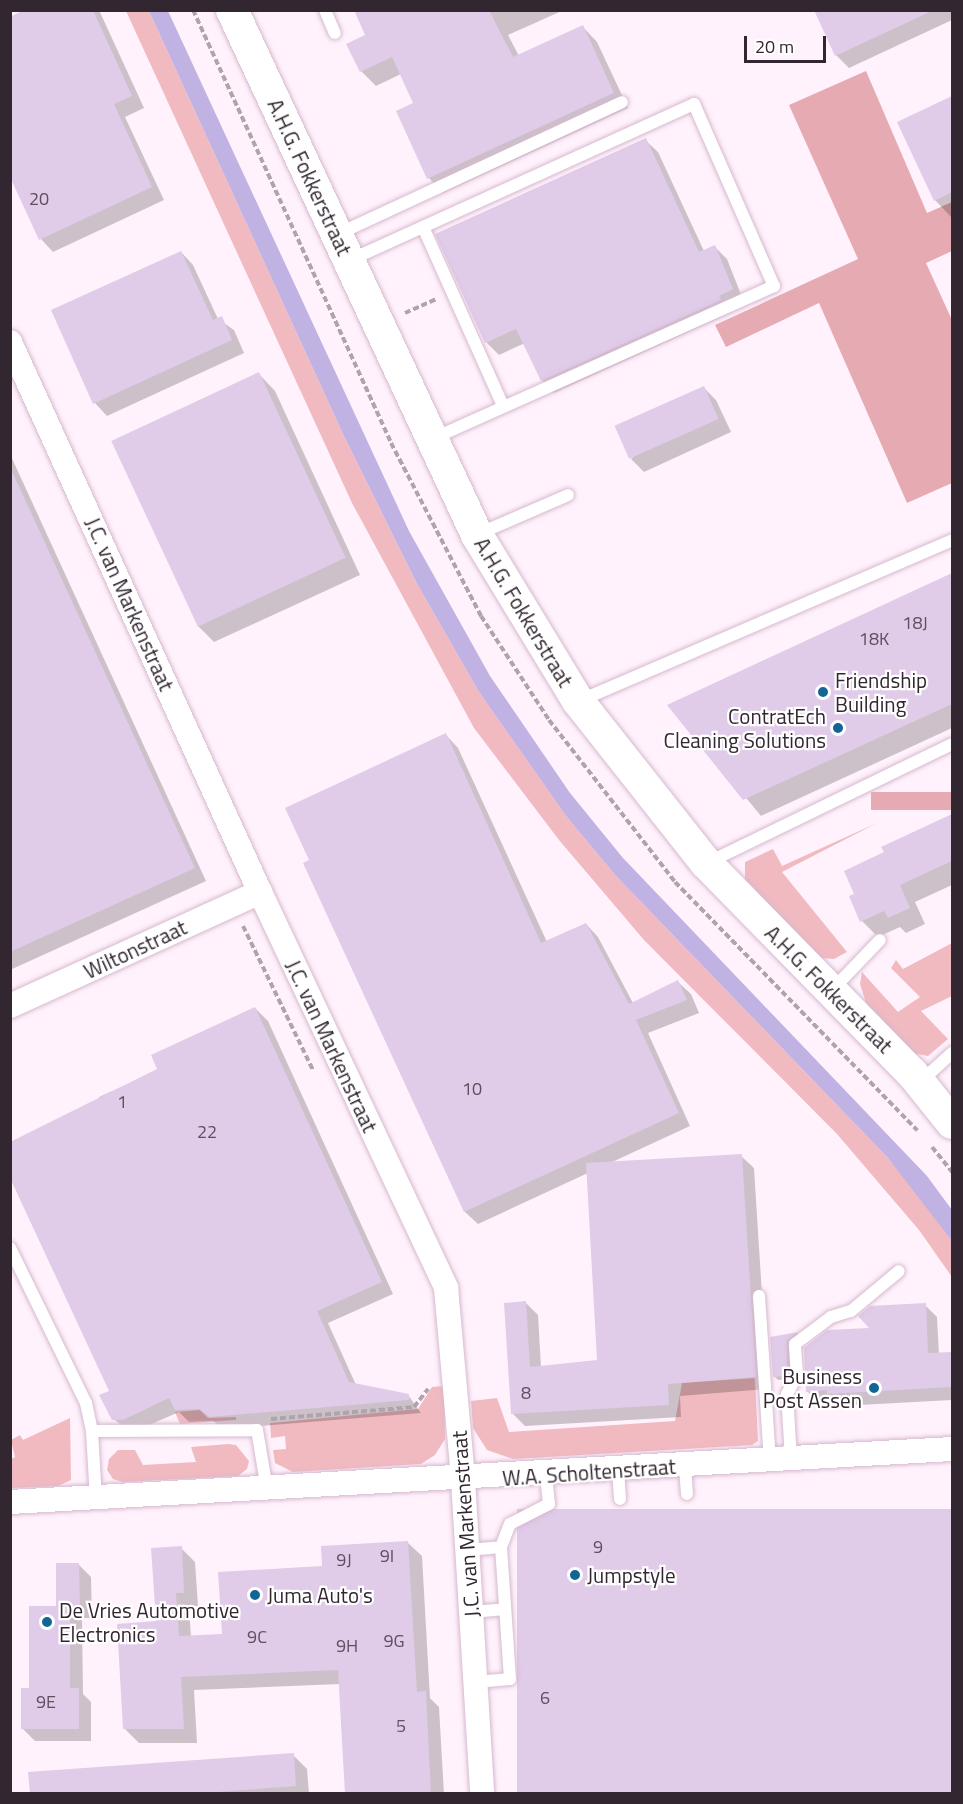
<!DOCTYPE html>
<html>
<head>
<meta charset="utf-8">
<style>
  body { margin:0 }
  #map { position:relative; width:963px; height:1804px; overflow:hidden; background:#fff2fc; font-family:"Titillium Web",sans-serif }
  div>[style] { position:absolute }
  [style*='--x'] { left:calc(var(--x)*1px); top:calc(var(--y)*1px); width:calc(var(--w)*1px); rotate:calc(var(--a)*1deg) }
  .green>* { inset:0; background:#f1bac0 }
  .forest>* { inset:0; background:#e6abb2; transform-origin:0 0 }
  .water>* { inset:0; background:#c0b2e3 }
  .shadow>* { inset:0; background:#0003; transform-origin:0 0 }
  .building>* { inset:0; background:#e0cbe9; transform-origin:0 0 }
  .path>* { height:4px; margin-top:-2px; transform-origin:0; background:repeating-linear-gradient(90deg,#afa3ac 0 6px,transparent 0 9px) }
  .roads { filter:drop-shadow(0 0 2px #d6b8cf) drop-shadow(0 0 2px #d6b8cf) }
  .service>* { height:12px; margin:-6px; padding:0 6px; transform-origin:6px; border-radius:6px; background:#fff }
  .minor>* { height:24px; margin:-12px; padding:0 12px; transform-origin:12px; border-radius:12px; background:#fff }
  .tertiary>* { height:32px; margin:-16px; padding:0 16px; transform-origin:16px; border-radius:16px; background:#fff }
  .dots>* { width:16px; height:16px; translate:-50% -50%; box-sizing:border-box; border:3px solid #fff; border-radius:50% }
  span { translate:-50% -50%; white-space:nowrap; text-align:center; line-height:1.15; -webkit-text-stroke:4.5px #fff; paint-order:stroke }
  .number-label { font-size:18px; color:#5e505e }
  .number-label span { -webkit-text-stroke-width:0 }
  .street-label { font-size:21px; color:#322730 }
  .poi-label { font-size:21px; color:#322730 }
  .left { translate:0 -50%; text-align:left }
  .right { translate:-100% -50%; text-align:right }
  .frame { position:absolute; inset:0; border:12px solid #322730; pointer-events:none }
  .scale { position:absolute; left:744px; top:36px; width:82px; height:27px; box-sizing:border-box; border:3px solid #322730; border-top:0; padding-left:8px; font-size:18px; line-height:21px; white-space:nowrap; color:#322730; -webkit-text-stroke:4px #fff; paint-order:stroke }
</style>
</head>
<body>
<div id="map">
  <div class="green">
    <i style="clip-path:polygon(126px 11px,149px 11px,343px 434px,416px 582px,479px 692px,566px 816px,616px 876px,888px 1158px,923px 1201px,952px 1241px,952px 1277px,919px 1230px,837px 1134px,644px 940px,559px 840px,474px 728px,352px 503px)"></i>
    <i style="clip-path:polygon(877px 823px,782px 872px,847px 952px,834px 959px,820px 958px,745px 880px,745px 862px,773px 849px,782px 866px)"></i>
    <i style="clip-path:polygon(952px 943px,952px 996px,921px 1011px,948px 1039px,928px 1056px,912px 1053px,866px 1003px,860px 984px,862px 972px,898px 1012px,920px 997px,891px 968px,896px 960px,903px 969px)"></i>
    <i style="clip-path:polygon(755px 1378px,758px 1441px,752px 1445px,513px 1459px,487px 1450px,473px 1428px,471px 1401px,497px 1398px,509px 1432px,675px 1421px,682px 1383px)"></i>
    <i style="clip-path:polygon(444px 1386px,445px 1439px,435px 1455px,421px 1464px,293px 1472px,275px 1463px,273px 1450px,286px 1449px,285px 1436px,271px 1438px,270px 1423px,418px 1409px,432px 1387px)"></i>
    <i style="clip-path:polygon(200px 1410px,208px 1418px,236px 1417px,236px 1420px,180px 1424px,175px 1412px)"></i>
    <i style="clip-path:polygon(70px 1418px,71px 1480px,58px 1486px,11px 1488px,11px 1459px,15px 1457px,11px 1440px,20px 1435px,23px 1440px)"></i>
    <i style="clip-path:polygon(228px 1444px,236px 1445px,249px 1461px,247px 1469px,238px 1476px,122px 1482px,113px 1479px,107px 1470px,109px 1459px,118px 1450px,135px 1450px,143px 1465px,196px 1462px,191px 1447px)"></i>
  </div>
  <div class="forest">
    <i style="clip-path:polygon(866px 71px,927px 213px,952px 202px,952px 251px,926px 263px,952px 320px,952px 483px,907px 503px,819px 303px,726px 347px,715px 325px,858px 259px,789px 105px)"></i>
    <i style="left:952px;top:792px;width:18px;height:81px;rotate:90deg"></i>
  </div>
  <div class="water">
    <i style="clip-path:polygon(149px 11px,168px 11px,409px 531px,490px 676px,570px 793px,623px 858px,927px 1176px,952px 1210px,952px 1241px,888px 1158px,616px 876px,566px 816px,479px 692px,416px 582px,343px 434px)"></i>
  </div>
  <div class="shadow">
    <i style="clip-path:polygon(28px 10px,99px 10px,144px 108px,125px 117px,164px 200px,53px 252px,41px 239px)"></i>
    <i style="clip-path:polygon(356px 10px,564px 10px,508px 35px,519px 56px,583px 27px,597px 42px,628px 108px,443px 193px,429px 178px,415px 104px,401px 74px,376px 86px,361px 71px,367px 36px)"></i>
    <i style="clip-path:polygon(815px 10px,952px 10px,952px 20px,849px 68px,836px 55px)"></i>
    <i style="clip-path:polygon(952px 98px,952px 216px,951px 217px,935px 200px,898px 123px)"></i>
    <i style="clip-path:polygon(645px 140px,658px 152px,704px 251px,715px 247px,727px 259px,744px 302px,731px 308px,732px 312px,554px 393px,542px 380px,525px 343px,499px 355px,486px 342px)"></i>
    <i style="clip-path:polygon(181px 252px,193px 265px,218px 319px,234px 330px,244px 353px,107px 416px,95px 403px)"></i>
    <i style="clip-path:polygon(259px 374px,275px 391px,360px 575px,214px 642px,198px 626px)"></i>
    <i style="clip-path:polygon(704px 388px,716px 400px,731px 432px,644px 472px,631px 459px)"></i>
    <i style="clip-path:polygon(10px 454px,206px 881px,10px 970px)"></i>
    <i style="clip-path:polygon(952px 574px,952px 728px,761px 816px,670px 705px)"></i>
    <i style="clip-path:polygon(446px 735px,458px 748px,547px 942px,586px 924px,598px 937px,633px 1003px,678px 982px,691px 994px,699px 1013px,648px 1033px,690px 1126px,610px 1163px,741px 1156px,754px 1168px,768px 1389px,680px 1396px,681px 1417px,525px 1426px,512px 1413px,526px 1303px,538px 1315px,541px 1367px,598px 1361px,588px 1173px,478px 1224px,465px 1212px,305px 864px)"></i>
    <i style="clip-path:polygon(952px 816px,952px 885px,915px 902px,925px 924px,906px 933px,900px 927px,878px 937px,862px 921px,856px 895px,886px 853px,883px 847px)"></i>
    <i style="clip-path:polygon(255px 1008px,268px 1021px,393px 1294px,328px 1323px,356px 1385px,408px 1395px,421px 1413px,224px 1429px,213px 1421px,189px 1422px,179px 1412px,131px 1433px,110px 1416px,101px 1396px,111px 1392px,99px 1097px,159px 1070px)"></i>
    <i style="clip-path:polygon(925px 1305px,937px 1317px,939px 1355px,952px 1356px,952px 1400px,840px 1406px,837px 1402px,819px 1403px,807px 1391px,872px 1329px)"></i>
    <i style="clip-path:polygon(797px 1333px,800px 1336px,791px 1345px,790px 1379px,778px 1380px,774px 1376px,772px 1338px)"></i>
    <i style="left:952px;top:1511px;width:283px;height:434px;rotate:90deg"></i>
    <i style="clip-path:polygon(408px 1543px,422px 1556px,430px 1698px,439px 1707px,444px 1794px,347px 1794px,340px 1684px,194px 1690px,197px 1743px,139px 1743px,125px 1729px,181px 1548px,195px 1562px,198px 1606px,189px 1607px,191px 1637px,224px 1635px,324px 1568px)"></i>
    <i style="clip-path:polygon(79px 1565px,91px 1577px,92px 1618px,82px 1618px,83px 1694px,91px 1702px,91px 1741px,35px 1741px,23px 1729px,31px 1690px)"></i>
    <i style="clip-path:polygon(293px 1755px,307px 1769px,309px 1794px,31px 1794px)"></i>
  </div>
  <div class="building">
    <i style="clip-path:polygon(24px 10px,93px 10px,132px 96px,114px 104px,152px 187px,39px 240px,10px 177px,10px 17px)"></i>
    <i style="clip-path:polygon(354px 10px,489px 10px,513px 57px,583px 25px,614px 93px,427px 179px,396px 111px,413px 103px,392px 57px,360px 72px,346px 44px,365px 35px)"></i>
    <i style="clip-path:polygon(814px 10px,934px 10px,835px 56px)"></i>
    <i style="clip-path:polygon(952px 96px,952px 192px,934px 201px,897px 122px)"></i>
    <i style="clip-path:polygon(646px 138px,699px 252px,715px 245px,733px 289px,719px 296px,721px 300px,541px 381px,516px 329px,485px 343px,435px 234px)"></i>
    <i style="clip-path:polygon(181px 251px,213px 320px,222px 316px,232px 340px,93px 404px,51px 310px)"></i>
    <i style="left:259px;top:372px;width:205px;height:163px;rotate:65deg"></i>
    <i style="left:704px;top:386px;width:36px;height:98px;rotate:66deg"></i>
    <i style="clip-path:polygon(10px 467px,195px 868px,10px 952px)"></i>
    <i style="clip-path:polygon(952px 573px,952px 704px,743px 800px,667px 705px)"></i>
    <i style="clip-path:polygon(446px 733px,541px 943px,586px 923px,629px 1004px,678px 980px,687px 1000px,636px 1020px,679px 1113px,464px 1212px,303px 863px,309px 860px,285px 808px)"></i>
    <i style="clip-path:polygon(952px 814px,952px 861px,900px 885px,910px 908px,888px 918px,884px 911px,860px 922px,849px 896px,854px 894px,844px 871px,884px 852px,881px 847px)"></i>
    <i style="clip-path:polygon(255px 1007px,382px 1282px,317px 1311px,349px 1382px,409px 1394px,409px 1400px,210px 1417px,199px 1409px,175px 1410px,169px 1398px,123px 1420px,112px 1420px,99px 1395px,109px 1391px,10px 1178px,10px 1142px,157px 1069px,151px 1055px)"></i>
    <i style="clip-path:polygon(742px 1154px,756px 1377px,668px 1384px,669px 1405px,511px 1414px,504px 1303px,526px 1301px,530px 1367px,597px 1360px,586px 1163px)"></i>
    <i style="clip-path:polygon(926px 1303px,928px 1353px,952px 1352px,952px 1387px,827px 1394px,827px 1390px,806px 1392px,804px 1348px,827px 1330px,869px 1328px,858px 1316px,870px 1306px)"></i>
    <i style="clip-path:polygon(798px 1332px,787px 1341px,787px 1376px,773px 1377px,770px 1337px)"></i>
    <i style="left:952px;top:1509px;width:285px;height:435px;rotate:90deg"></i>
    <i style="clip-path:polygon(408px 1541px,417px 1692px,426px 1691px,431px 1794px,345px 1794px,338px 1670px,181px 1677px,184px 1729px,123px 1729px,117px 1624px,156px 1621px,151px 1548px,182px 1546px,184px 1593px,176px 1593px,179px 1636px,222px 1634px,218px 1572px,322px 1566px,321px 1546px)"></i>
    <i style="clip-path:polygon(56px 1563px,79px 1563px,80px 1606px,70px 1606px,70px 1688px,79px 1688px,79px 1729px,21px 1729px,21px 1688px,29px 1688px,29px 1606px,60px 1606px,56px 1606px)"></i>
    <i style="clip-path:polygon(294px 1753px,296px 1786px,193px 1794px,30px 1794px,28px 1772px)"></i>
  </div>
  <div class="path">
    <i style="--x:193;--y:10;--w:476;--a:65.4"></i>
    <i style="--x:391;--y:443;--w:195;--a:62.5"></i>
    <i style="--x:481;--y:616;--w:124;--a:56.8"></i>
    <i style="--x:549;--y:720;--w:205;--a:52.1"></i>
    <i style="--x:675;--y:882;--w:347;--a:45.7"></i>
    <i style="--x:405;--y:313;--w:34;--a:-24"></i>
    <i style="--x:243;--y:926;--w:160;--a:64.1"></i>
    <i style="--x:932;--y:1147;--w:32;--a:51"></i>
    <i style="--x:271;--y:1419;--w:144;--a:-4.8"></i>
    <i style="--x:414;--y:1407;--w:23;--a:-52"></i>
  </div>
  <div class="roads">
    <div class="service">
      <i style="--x:325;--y:10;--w:25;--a:67"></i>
      <i style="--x:423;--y:227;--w:196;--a:65.9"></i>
      <i style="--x:338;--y:234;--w:313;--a:-24.9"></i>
      <i style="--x:350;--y:260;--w:378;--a:-24.4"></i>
      <i style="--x:694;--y:104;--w:199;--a:66.3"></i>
      <i style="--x:774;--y:286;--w:375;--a:155.9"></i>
      <i style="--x:478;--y:534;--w:98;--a:-23.4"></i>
      <i style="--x:579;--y:701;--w:406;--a:-23.3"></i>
      <i style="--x:707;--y:863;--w:272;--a:-25.9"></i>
      <i style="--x:832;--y:990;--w:69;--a:-46.2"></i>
      <i style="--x:919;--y:1083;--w:45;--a:-42.3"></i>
      <i style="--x:10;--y:1248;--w:173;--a:63.9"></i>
      <i style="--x:86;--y:1403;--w:29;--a:78"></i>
      <i style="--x:92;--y:1431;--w:69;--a:86.7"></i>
      <i style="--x:759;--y:1296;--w:165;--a:86.2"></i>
      <i style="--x:92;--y:1431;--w:165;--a:-0.3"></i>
      <i style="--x:257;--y:1430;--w:60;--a:80.4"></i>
      <i style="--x:791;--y:1459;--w:65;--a:-93.5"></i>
      <i style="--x:787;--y:1394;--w:21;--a:-62"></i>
      <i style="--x:797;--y:1375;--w:31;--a:-94"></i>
      <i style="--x:795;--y:1344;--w:45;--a:-36.9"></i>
      <i style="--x:831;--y:1317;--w:21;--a:-17"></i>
      <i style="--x:851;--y:1311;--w:62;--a:-39.8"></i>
      <i style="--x:685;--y:1466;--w:28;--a:86"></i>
      <i style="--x:618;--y:1470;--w:29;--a:86"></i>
      <i style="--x:468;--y:1550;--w:33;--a:-5"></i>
      <i style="--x:472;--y:1612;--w:33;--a:-5"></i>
      <i style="--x:476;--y:1682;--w:34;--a:-5"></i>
      <i style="--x:510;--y:1679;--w:132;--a:-93.9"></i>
      <i style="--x:501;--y:1547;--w:25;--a:-69"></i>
      <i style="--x:510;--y:1524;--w:44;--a:-27.1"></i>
      <i style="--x:549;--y:1504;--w:30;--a:-96"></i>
    </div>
    <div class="minor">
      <i style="--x:10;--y:342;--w:604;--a:65.56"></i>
      <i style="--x:260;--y:892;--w:438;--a:64.8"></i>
      <i style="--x:446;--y:1288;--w:193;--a:84.9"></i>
      <i style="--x:463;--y:1480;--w:315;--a:86.5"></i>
      <i style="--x:10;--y:1006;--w:275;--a:-24.5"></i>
      <i style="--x:10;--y:1502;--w:943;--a:-3.22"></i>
    </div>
    <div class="tertiary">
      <i style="--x:232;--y:10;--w:579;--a:64.98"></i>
      <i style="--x:477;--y:535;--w:194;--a:58.7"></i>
      <i style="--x:578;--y:701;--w:206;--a:51.7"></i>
      <i style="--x:706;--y:863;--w:294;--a:45.6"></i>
      <i style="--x:912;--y:1073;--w:64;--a:51.3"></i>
    </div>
  </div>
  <div class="dots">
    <i style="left:823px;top:692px;background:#136596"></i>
    <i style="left:838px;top:728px;background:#136596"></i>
    <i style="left:874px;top:1388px;background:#136596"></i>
    <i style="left:575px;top:1575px;background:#136596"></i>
    <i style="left:255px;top:1595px;background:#136596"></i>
    <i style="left:47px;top:1622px;background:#136596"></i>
  </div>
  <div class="number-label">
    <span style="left:39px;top:199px">20</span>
    <span style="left:915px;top:623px">18J</span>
    <span style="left:874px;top:639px">18K</span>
    <span style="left:472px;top:1089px">10</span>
    <span style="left:122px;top:1102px">1</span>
    <span style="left:207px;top:1132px">22</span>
    <span style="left:526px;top:1393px">8</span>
    <span style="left:598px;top:1547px">9</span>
    <span style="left:387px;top:1556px">9I</span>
    <span style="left:344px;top:1560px">9J</span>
    <span style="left:257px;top:1637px">9C</span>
    <span style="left:394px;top:1641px">9G</span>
    <span style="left:347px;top:1646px">9H</span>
    <span style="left:545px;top:1698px">6</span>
    <span style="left:46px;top:1702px">9E</span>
    <span style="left:401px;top:1726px">5</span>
  </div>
  <div class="street-label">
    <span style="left:310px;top:177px;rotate:65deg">A.H.G. Fokkerstraat</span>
    <span style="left:130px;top:604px;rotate:66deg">J.C. van Markenstraat</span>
    <span style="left:524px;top:612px;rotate:59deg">A.H.G. Fokkerstraat</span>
    <span style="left:135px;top:949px;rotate:-25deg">Wiltonstraat</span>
    <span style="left:829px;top:989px;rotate:45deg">A.H.G. Fokkerstraat</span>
    <span style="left:332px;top:1046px;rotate:65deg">J.C. van Markenstraat</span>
    <span style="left:589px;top:1472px;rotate:-4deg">W.A. Scholtenstraat</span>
    <span style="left:465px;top:1524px;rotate:-94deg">J.C. van Markenstraat</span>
  </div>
  <div class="poi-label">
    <span class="left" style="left:835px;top:692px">Friendship<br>Building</span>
    <span class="right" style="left:826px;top:728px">ContratEch<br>Cleaning Solutions</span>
    <span class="right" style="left:862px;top:1388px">Business<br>Post Assen</span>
    <span class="left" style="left:587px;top:1575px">Jumpstyle</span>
    <span class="left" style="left:267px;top:1595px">Juma Auto's</span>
    <span class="left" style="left:59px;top:1622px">De Vries Automotive<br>Electronics</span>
  </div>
  <div class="frame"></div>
  <div class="scale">20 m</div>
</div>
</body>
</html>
